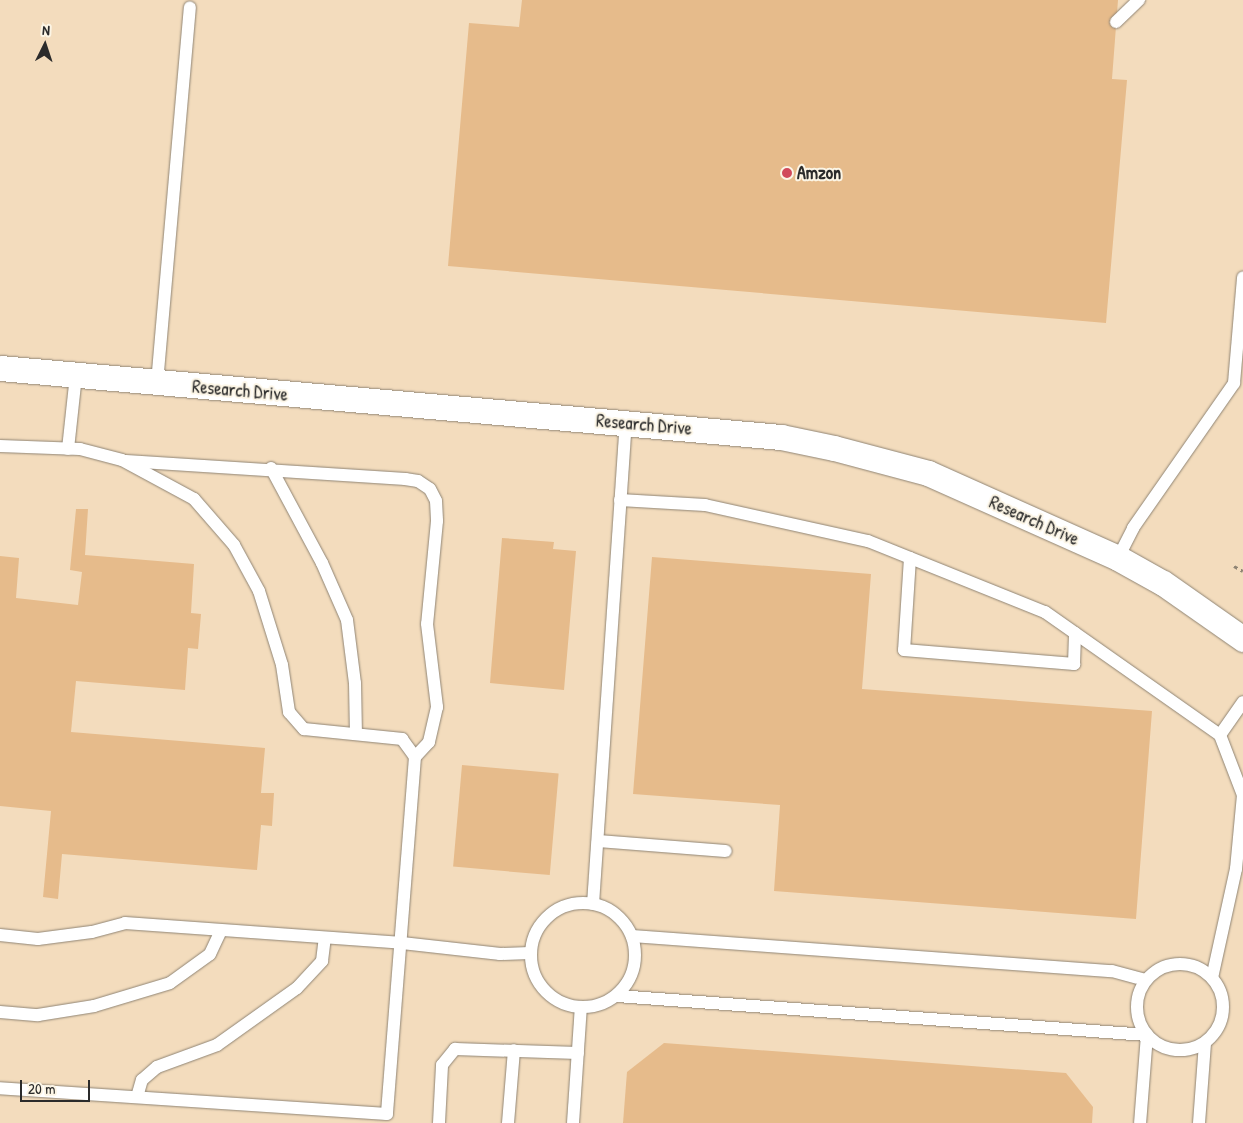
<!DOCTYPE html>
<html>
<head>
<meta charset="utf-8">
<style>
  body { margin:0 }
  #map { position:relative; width:1243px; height:1123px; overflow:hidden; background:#f3dcbd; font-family:"Patrick Hand",sans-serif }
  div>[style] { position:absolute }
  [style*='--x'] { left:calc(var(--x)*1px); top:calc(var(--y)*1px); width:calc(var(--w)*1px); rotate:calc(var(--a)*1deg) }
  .building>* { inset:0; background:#e6bb8b; transform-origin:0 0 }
  .path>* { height:3px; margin-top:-1.5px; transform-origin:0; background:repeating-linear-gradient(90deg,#8f8474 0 4px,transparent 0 8px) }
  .roads { filter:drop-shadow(0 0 1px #8f8474) drop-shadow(0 0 1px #8f8474) }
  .service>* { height:12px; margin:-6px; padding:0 6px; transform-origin:6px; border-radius:6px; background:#fff }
  .service>.ring { margin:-6px; padding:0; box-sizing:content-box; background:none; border:12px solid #fff; border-radius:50% }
  .minor>* { height:25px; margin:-12.5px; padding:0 12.5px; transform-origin:12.5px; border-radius:12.5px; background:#fff }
  .dots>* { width:14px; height:14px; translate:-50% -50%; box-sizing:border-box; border:2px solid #fcf5e5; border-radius:50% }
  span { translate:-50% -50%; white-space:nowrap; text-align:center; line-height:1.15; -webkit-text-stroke:4px #fcf5e5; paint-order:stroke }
  .poi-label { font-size:18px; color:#2b2b2b; font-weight:700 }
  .left { translate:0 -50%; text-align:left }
  .street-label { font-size:18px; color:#2b2b2b }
  .north { position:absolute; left:20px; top:20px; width:50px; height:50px; -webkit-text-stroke:4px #fcf5e5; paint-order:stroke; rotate:4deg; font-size:14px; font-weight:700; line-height:20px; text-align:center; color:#2b2b2b }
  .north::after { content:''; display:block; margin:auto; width:18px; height:22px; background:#2b2b2b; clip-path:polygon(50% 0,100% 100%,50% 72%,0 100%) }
  .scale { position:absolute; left:20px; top:1080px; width:70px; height:22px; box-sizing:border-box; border:2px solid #2b2b2b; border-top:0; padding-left:6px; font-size:15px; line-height:18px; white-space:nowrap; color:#2b2b2b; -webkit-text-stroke:4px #fcf5e5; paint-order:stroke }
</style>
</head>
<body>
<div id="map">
  <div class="building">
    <i style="clip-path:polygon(522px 0,1118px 0,1112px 79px,1127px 80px,1106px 323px,448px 266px,469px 23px,519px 27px)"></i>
    <i style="clip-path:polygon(76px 509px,88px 509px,85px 555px,194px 564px,191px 613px,201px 614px,198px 649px,188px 648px,185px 690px,76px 681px,71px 732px,265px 748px,261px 793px,274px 793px,272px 826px,261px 825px,257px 870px,62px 854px,58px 899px,43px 897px,51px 811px,0 806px,0 556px,19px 558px,16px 598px,78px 605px,82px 572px,70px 570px)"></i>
    <i style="clip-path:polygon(502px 538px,554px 542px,553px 549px,576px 551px,564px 690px,490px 683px)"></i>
    <i style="clip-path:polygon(652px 557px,871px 574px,862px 689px,1152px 711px,1136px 919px,774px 891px,780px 805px,633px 794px)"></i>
    <i style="left:462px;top:765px;width:97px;height:102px;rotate:5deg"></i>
    <i style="clip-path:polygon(664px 1043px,1066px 1073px,1093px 1107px,1092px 1123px,623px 1123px,627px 1072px)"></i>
  </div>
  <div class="path">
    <i style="--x:1234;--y:566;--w:10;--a:29"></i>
  </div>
  <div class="roads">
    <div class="service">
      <i style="--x:1116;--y:22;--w:32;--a:-44"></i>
      <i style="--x:157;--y:383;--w:377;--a:-85"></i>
      <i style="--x:0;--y:446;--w:80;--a:2.1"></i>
      <i style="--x:80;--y:449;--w:43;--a:14.7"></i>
      <i style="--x:122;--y:460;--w:82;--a:28.4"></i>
      <i style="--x:194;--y:499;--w:61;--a:49"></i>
      <i style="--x:234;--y:545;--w:52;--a:61.5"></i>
      <i style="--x:259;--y:591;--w:77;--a:72.7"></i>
      <i style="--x:282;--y:665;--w:48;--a:81.5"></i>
      <i style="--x:289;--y:712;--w:23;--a:49"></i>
      <i style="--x:304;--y:729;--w:99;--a:5.8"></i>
      <i style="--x:402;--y:739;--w:22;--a:54"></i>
      <i style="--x:415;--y:757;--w:358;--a:94.5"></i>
      <i style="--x:387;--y:1114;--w:388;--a:-176.2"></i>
      <i style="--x:68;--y:449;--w:74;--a:-83.8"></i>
      <i style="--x:126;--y:461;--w:280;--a:3.7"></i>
      <i style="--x:405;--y:479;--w:13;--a:9"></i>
      <i style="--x:418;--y:481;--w:14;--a:34"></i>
      <i style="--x:430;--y:489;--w:13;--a:63"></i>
      <i style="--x:436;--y:501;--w:20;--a:87"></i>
      <i style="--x:437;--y:521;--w:103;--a:95.5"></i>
      <i style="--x:427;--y:624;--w:84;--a:83.1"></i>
      <i style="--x:437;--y:707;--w:36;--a:103"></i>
      <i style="--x:429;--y:742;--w:21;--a:133"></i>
      <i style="--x:271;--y:468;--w:108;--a:61.8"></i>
      <i style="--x:322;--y:563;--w:62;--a:66.3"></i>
      <i style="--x:347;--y:620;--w:64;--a:82.8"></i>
      <i style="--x:355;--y:683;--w:51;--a:88.9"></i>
      <i style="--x:620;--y:500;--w:85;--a:3.4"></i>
      <i style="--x:705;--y:505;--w:167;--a:12.5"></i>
      <i style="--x:868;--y:541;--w:191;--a:21.9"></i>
      <i style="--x:1045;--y:612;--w:214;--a:35.1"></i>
      <i style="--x:1220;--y:735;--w:40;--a:-55.1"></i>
      <i style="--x:910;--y:558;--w:92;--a:93.7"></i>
      <i style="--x:904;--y:650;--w:171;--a:4.7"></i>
      <i style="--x:1074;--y:664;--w:31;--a:-88"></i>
      <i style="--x:1118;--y:558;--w:34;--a:-63"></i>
      <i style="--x:1133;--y:528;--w:177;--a:-55.1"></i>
      <i style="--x:1234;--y:383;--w:106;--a:-85.1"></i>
      <i style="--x:598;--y:841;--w:128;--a:4.5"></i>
      <i class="ring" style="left:531px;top:903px;width:92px;height:92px"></i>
      <i style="--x:593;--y:904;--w:481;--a:-86.1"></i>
      <i style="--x:0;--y:935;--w:38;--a:6"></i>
      <i style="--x:38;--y:939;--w:54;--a:-7.4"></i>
      <i style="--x:92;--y:932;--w:34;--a:-15"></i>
      <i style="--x:125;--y:923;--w:278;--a:4.1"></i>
      <i style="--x:402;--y:943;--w:99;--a:6.4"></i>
      <i style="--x:500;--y:954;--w:30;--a:-2"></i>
      <i style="--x:632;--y:936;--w:481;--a:4.2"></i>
      <i style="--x:1112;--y:971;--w:35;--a:15"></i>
      <i class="ring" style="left:1137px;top:964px;width:74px;height:74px"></i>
      <i style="--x:1212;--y:978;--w:112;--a:-77.6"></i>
      <i style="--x:1236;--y:869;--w:74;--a:-84.6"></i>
      <i style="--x:1243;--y:795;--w:64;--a:-111"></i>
      <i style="--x:617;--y:996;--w:531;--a:4.21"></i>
      <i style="--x:1147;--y:1035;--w:88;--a:94.5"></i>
      <i style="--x:0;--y:1012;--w:38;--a:5"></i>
      <i style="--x:38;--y:1015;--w:57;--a:-9.1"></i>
      <i style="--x:94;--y:1006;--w:79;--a:-16.8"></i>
      <i style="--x:170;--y:983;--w:49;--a:-35.9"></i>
      <i style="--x:210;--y:954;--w:26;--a:-65"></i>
      <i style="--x:137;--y:1097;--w:18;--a:-74"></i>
      <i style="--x:142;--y:1080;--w:20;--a:-41"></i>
      <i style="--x:157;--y:1067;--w:64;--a:-20.1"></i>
      <i style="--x:217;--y:1045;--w:98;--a:-35.5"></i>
      <i style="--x:297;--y:988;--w:37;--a:-47"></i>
      <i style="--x:322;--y:961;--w:23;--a:-83"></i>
      <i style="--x:439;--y:1123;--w:58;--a:-87"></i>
      <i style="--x:442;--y:1065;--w:21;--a:-51"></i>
      <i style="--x:455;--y:1049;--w:123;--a:1.9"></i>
      <i style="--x:508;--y:1123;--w:73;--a:-85.3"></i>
      <i style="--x:573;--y:1123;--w:116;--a:-86.1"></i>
      <i style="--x:1199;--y:1123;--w:80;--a:-85.7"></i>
    </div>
    <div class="minor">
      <i style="--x:0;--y:368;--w:784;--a:5.05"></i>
      <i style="--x:781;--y:437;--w:54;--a:11.7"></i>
      <i style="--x:834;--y:448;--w:97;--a:14.9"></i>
      <i style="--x:928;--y:473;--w:208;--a:24.1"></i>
      <i style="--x:1118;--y:558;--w:51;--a:29.1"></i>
      <i style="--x:1163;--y:583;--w:98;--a:35"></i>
    </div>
  </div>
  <div class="dots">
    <i style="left:787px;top:173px;background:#d1495b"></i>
  </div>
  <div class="poi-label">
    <span class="left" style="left:797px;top:173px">Amzon</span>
  </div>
  <div class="street-label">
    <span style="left:240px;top:391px;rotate:5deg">Research Drive</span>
    <span style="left:644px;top:425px;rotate:5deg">Research Drive</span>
    <span style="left:1034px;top:521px;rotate:24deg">Research Drive</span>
  </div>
  <div class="north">N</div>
  <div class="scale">20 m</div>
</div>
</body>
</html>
